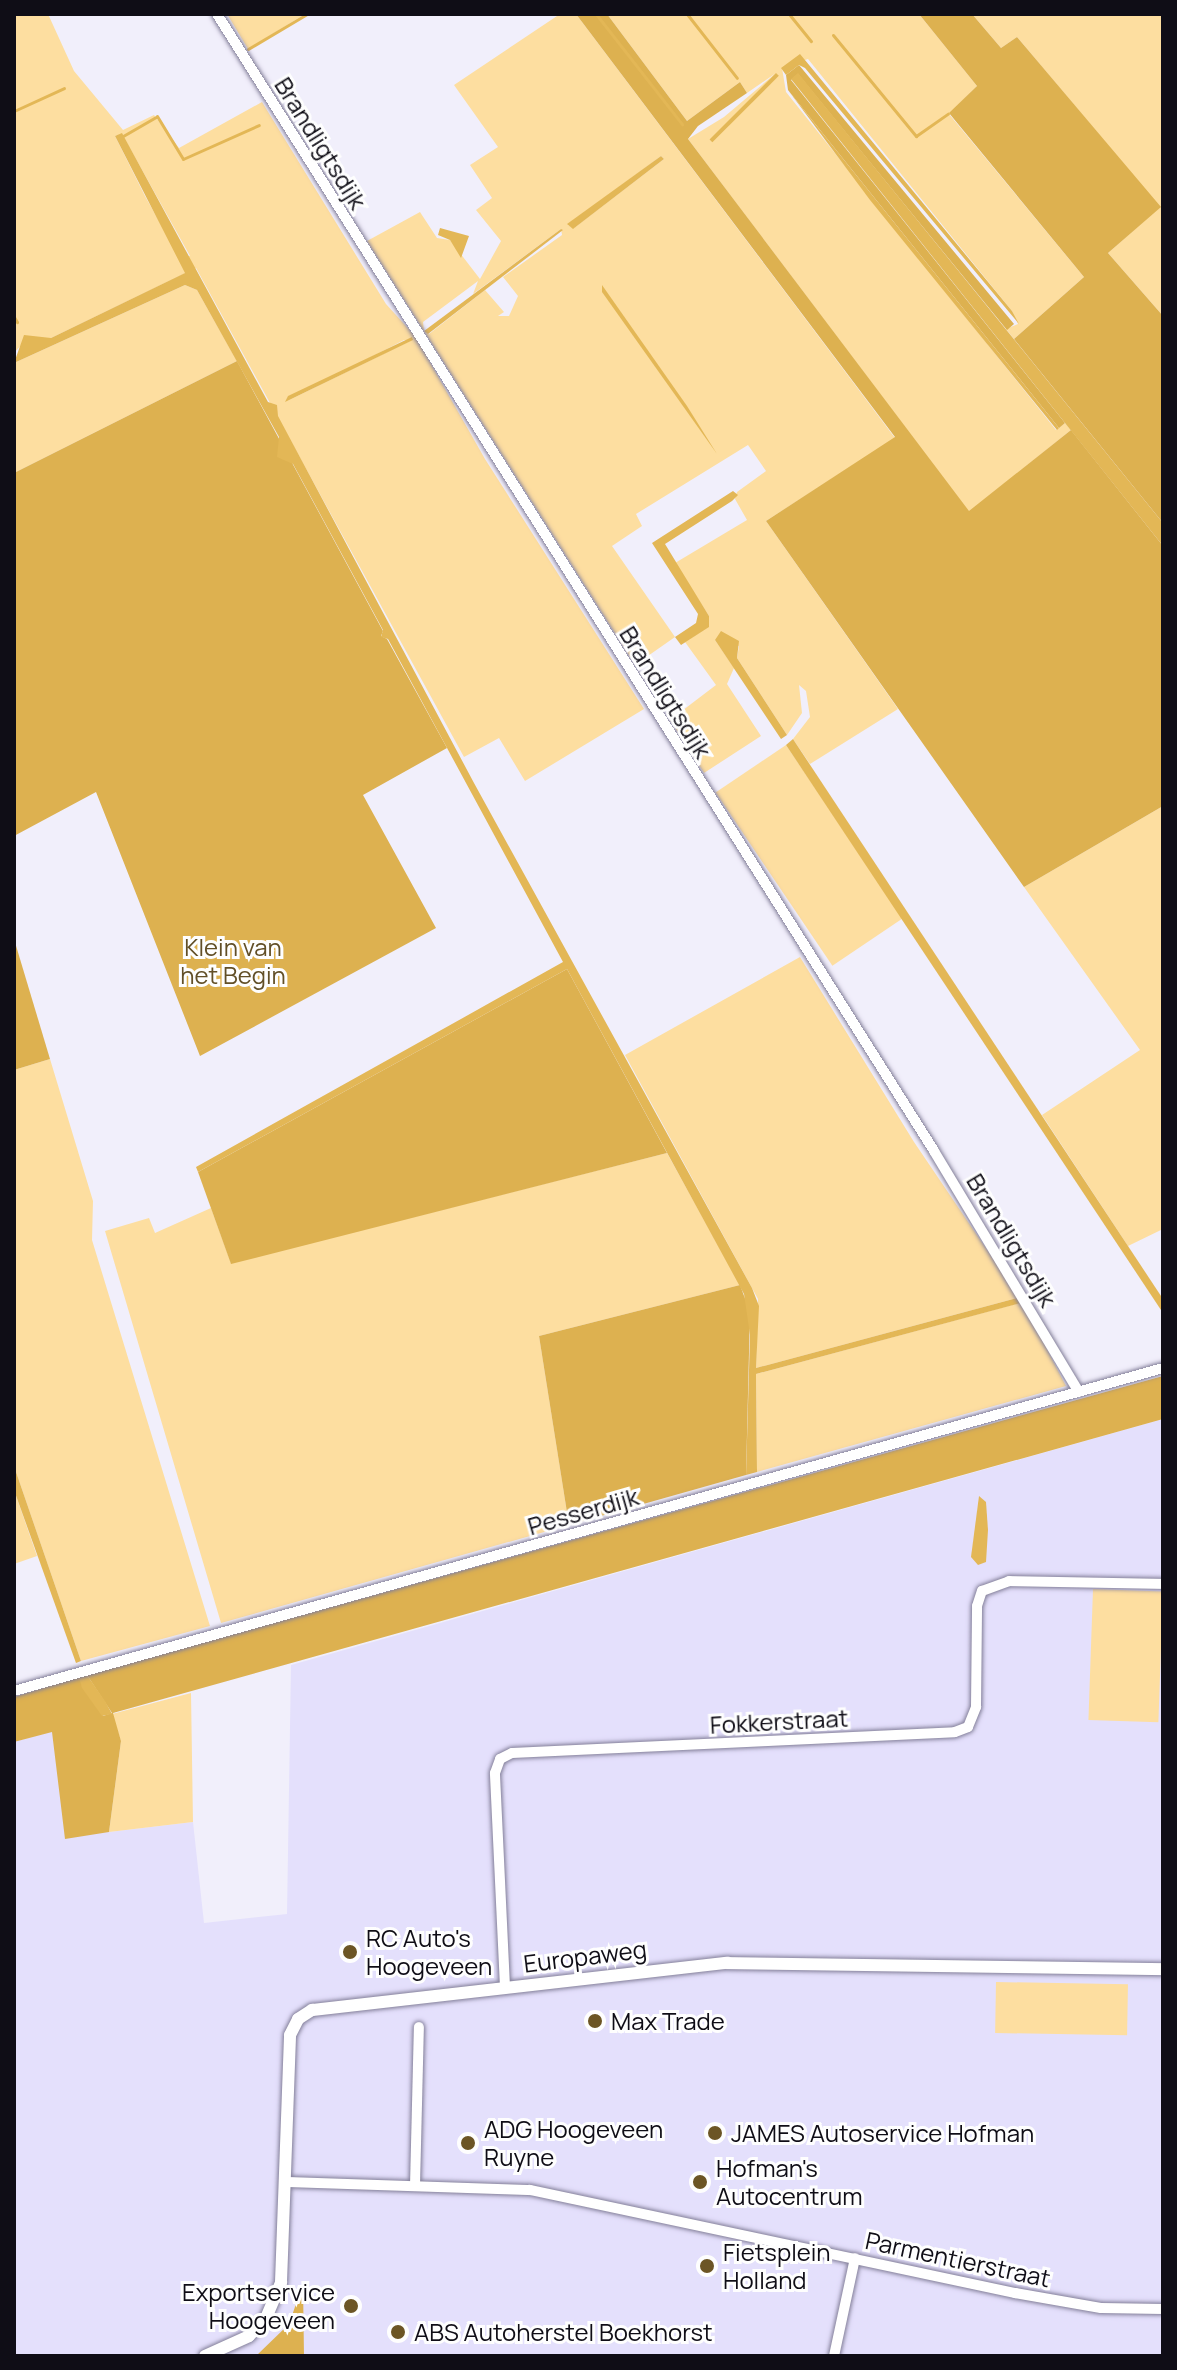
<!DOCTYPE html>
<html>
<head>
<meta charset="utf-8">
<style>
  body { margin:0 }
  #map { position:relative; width:1177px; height:2370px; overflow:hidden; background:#f1effb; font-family:Manrope,sans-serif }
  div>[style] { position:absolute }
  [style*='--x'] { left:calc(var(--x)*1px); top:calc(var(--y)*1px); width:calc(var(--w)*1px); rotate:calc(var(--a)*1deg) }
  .built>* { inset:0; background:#e4e0fc }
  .green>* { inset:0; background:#fddea0; transform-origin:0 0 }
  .forest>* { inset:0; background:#ddb150 }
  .water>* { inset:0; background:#e3b756; transform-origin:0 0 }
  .stream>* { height:3px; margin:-1.5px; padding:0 1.5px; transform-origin:1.5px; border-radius:1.5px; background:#e3b756 }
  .roads { filter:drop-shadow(0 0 2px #837f99) drop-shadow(0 0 2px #837f99) }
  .minor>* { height:10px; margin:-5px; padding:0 5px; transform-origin:5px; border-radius:5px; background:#fff }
  .major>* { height:12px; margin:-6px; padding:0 6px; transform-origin:6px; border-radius:6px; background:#fff }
  .dots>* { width:22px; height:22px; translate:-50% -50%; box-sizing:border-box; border:4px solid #fefefe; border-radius:50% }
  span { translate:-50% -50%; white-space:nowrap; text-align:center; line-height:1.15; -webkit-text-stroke:6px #fefefe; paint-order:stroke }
  .street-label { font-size:24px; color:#0f0d16 }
  .park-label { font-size:24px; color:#624f27 }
  .poi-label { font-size:24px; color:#0f0d16 }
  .left { translate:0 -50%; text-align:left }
  .right { translate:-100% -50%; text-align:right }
  .frame { position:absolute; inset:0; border:16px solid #0f0d16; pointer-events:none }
</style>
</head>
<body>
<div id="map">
  <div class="built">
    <i style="clip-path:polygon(1163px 1419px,1163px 2356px,14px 2356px,14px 1742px,112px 1714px,109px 1832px,193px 1822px,204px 1923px,287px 1914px,291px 1665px)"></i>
  </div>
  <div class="green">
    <i style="clip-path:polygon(evenodd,14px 14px,48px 14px,74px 71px,123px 130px,154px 115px,179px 148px,262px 102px,386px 304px,415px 336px,485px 459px,644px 709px,525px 781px,499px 738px,464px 757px,196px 268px,51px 338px,25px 341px,14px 353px,14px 14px,122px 134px,190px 256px,189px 256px,180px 259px,145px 196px,115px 136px,122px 134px,14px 14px,404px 340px,412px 340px,285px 402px,404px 340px)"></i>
    <i style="clip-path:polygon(227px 14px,305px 14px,248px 49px)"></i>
    <i style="clip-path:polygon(evenodd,560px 14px,576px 14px,895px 438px,766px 521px,898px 709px,810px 764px,793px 739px,810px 717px,806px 691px,799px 685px,802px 713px,787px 735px,737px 658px,739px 646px,715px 640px,734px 668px,727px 684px,761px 736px,704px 773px,670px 720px,716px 685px,685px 642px,708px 627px,709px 616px,675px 563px,747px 520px,735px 499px,737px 492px,766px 471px,748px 445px,636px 514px,642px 526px,612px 546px,675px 637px,635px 665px,367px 241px,420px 212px,437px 238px,450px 240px,480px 279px,501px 241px,476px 210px,492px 198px,470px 165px,498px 147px,454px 85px,560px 14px,661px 156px,664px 159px,574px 228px,568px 225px,661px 156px,560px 14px,561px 229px,562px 235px,503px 277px,518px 296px,509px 316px,498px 316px,504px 312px,485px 290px,429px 334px,424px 331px,423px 322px,478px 281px,473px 294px,561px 229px)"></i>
    <i style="clip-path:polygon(607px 14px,919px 14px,977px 86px,949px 114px,1084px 277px,1014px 339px,1006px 329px,1018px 324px,1012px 311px,808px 59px,782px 68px,786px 92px,1056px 430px,1065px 423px,1071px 430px,969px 512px,688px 139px,724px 117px,776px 73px,747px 93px,740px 82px,687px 121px)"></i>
    <i style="clip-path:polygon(972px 14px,1163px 14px,1163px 316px,1108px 253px,1160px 207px,1017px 37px,1001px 48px)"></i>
    <i style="clip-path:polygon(185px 285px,197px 290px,237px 361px,14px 473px,14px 363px)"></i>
    <i style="left:786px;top:745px;width:209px;height:85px;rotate:56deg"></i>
    <i style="clip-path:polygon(1163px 806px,1163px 1229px,1128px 1246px,1042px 1115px,1140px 1050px,1024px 887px)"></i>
    <i style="clip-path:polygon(800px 957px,914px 1142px,1023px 1303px,1066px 1386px,757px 1472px,756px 1374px,1020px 1303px,1017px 1298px,756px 1368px,758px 1299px,625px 1055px)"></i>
    <i style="clip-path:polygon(50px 1059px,93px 1201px,92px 1240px,210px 1626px,81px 1661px,14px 1466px,14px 1070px)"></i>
    <i style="clip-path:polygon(667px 1153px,740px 1285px,539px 1336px,569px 1525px,221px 1623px,105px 1231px,149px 1218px,155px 1233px,211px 1208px,231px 1263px)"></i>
    <i style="clip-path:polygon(14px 1490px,37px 1556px,14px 1564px)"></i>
    <i style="left:1093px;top:1589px;width:70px;height:131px;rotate:2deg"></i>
    <i style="clip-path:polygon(191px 1693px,193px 1822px,109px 1832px,121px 1741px,112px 1714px)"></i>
    <i style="left:996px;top:1982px;width:132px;height:51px;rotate:1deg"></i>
  </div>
  <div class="forest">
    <i style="clip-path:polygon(576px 14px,607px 14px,687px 121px,740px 82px,747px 93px,698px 126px,688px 139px,969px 511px,1071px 430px,1163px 546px,1163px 806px,1024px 887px,766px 521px,895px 437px)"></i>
    <i style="clip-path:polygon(919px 14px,972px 14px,1001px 48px,1017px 37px,1161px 207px,1108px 253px,1163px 316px,1163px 523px,1014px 339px,1084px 277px,949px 113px,977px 86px)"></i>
    <i style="clip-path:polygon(799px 65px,1014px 324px,1007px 330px,798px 74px,791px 80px,1065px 423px,1059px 428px,788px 90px,786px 75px)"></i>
    <i style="clip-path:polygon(237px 361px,383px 631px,381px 636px,387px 639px,447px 748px,363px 795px,436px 928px,200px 1056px,96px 792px,14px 836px,14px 473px)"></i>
    <i style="clip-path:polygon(14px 939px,50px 1059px,14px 1070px)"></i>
    <i style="clip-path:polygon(567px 969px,667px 1153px,231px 1264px,198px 1172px)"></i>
    <i style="clip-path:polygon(740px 1285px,750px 1312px,746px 1475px,569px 1525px,539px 1336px)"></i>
    <i style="clip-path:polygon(1163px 1376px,1163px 1419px,113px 1713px,121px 1741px,109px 1832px,65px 1839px,52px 1732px,14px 1742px,14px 1697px,79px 1677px,103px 1716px,112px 1713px,87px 1675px)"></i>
    <i style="clip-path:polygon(303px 2284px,304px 2356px,256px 2356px,289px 2324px)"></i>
  </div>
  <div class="water">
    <i style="clip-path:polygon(800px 54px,1012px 311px,1019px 324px,805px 68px,799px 65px,786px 75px,781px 68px)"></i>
    <i style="left:776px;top:73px;width:4px;height:94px;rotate:45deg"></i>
    <i style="clip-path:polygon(798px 73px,1163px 523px,1163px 546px,791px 79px)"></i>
    <i style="clip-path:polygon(788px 90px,1059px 428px,1057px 430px,870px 200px)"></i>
    <i style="clip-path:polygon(122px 133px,268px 402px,277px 405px,278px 416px,474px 783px,752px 1288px,759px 1306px,756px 1368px,1017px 1298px,1021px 1303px,756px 1374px,757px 1472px,746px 1475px,750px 1335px,744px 1294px,567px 969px,198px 1172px,196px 1167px,563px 962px,388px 639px,381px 637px,383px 630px,293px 464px,277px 457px,279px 437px,197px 290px,185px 285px,14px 363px,24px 335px,51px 338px,185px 273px,115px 136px)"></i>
    <i style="clip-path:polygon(661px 156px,664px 159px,573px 229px,567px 224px)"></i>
    <i style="clip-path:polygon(440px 228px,469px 236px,461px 258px,450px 240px,438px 235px)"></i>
    <i style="clip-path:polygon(563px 230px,428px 334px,424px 331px,561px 229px)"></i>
    <i style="clip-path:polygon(602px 285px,687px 406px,717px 454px,602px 292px)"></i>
    <i style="clip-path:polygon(412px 337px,413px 340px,285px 402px,288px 396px)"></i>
    <i style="clip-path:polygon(733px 491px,738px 495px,732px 501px,665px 544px,709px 616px,709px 627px,681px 645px,675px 637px,696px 623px,698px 614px,652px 543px)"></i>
    <i style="clip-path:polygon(721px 631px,739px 641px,737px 658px,787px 735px,781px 739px,715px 640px)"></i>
    <i style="clip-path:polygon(793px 739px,1163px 1299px,1163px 1313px,786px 745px)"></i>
    <i style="clip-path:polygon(14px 1466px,81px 1661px,76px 1663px,14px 1490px)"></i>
    <i style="clip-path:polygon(979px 1496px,986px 1502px,988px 1530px,986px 1562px,978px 1565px,971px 1557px)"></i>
    <i style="clip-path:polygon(87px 1675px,105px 1701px,112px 1714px,102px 1716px,82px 1688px,79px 1677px)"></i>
  </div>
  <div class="stream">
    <i style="--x:596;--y:14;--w:140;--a:52"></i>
    <i style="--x:687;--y:14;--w:81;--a:52"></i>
    <i style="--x:789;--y:14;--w:35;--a:51"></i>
    <i style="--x:833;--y:35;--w:131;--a:50.6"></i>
    <i style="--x:916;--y:136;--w:39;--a:-35"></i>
    <i style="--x:248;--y:49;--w:69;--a:-30.7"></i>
    <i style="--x:14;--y:111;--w:55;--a:-24.7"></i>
    <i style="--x:123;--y:136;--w:39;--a:-30"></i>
    <i style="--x:157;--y:116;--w:50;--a:58.8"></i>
    <i style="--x:183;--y:159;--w:83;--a:-24.1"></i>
    <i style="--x:14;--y:317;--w:6;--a:59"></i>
  </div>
  <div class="roads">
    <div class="minor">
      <i style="--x:217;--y:14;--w:1344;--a:57.76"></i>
      <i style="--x:934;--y:1151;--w:281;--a:59"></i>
      <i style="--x:14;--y:1691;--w:1194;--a:-15.7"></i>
      <i style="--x:505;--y:1987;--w:214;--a:-92.7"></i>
      <i style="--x:495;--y:1773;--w:15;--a:-70"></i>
      <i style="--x:500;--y:1759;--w:13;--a:-27"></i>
      <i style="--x:512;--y:1753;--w:443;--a:-2.7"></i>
      <i style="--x:955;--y:1732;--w:14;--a:-21"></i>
      <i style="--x:968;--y:1727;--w:22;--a:-68"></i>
      <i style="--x:976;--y:1707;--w:101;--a:-89.4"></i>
      <i style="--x:977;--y:1606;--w:16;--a:-72"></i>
      <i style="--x:982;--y:1591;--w:29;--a:-20"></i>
      <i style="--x:1009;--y:1581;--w:154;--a:1.1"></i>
      <i style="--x:285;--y:2182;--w:245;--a:1.9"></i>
      <i style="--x:530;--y:2190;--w:496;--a:12"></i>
      <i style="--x:1015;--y:2293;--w:87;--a:9.9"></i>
      <i style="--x:1101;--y:2308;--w:62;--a:0.9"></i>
      <i style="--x:415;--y:2186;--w:159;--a:-88.6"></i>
      <i style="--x:834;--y:2356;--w:100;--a:-77.9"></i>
    </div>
    <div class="major">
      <i style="--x:205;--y:2356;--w:48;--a:-24.4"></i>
      <i style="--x:249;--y:2336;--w:25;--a:-47"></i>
      <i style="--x:266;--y:2318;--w:39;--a:-67"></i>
      <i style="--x:281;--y:2282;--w:247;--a:-87.9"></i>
      <i style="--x:290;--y:2035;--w:18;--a:-63"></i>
      <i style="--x:298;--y:2019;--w:17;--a:-33"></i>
      <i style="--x:312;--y:2010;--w:418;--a:-6.5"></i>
      <i style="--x:727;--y:1963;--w:436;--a:0.8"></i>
    </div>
  </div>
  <div class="dots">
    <i style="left:350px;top:1952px;background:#6c5525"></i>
    <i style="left:595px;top:2021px;background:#6c5525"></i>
    <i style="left:715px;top:2133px;background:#6c5525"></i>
    <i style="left:468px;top:2143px;background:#6c5525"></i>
    <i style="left:700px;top:2182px;background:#6c5525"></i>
    <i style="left:707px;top:2266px;background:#6c5525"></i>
    <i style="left:351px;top:2306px;background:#6c5525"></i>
    <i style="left:398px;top:2332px;background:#6c5525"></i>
  </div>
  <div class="street-label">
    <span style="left:321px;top:143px;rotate:58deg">Brandligtsdijk</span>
    <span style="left:666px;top:692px;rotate:58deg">Brandligtsdijk</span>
    <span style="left:1012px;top:1240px;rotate:59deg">Brandligtsdijk</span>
    <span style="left:583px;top:1511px;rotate:-16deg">Pesserdijk</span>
    <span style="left:779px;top:1721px;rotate:-3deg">Fokkerstraat</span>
    <span style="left:585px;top:1956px;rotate:-7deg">Europaweg</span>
    <span style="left:958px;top:2259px;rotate:12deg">Parmentierstraat</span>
  </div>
  <div class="park-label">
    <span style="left:233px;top:961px">Klein van<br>het Begin</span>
  </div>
  <div class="poi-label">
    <span class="left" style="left:366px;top:1952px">RC Auto's<br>Hoogeveen</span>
    <span class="left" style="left:611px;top:2021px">Max Trade</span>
    <span class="left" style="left:484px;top:2143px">ADG Hoogeveen<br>Ruyne</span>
    <span class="left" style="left:731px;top:2133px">JAMES Autoservice Hofman</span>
    <span class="left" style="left:716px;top:2182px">Hofman's<br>Autocentrum</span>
    <span class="left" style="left:723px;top:2266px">Fietsplein<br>Holland</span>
    <span class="right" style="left:335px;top:2306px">Exportservice<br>Hoogeveen</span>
    <span class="left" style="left:414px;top:2332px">ABS Autoherstel Boekhorst</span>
  </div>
  <div class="frame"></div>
</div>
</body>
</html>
